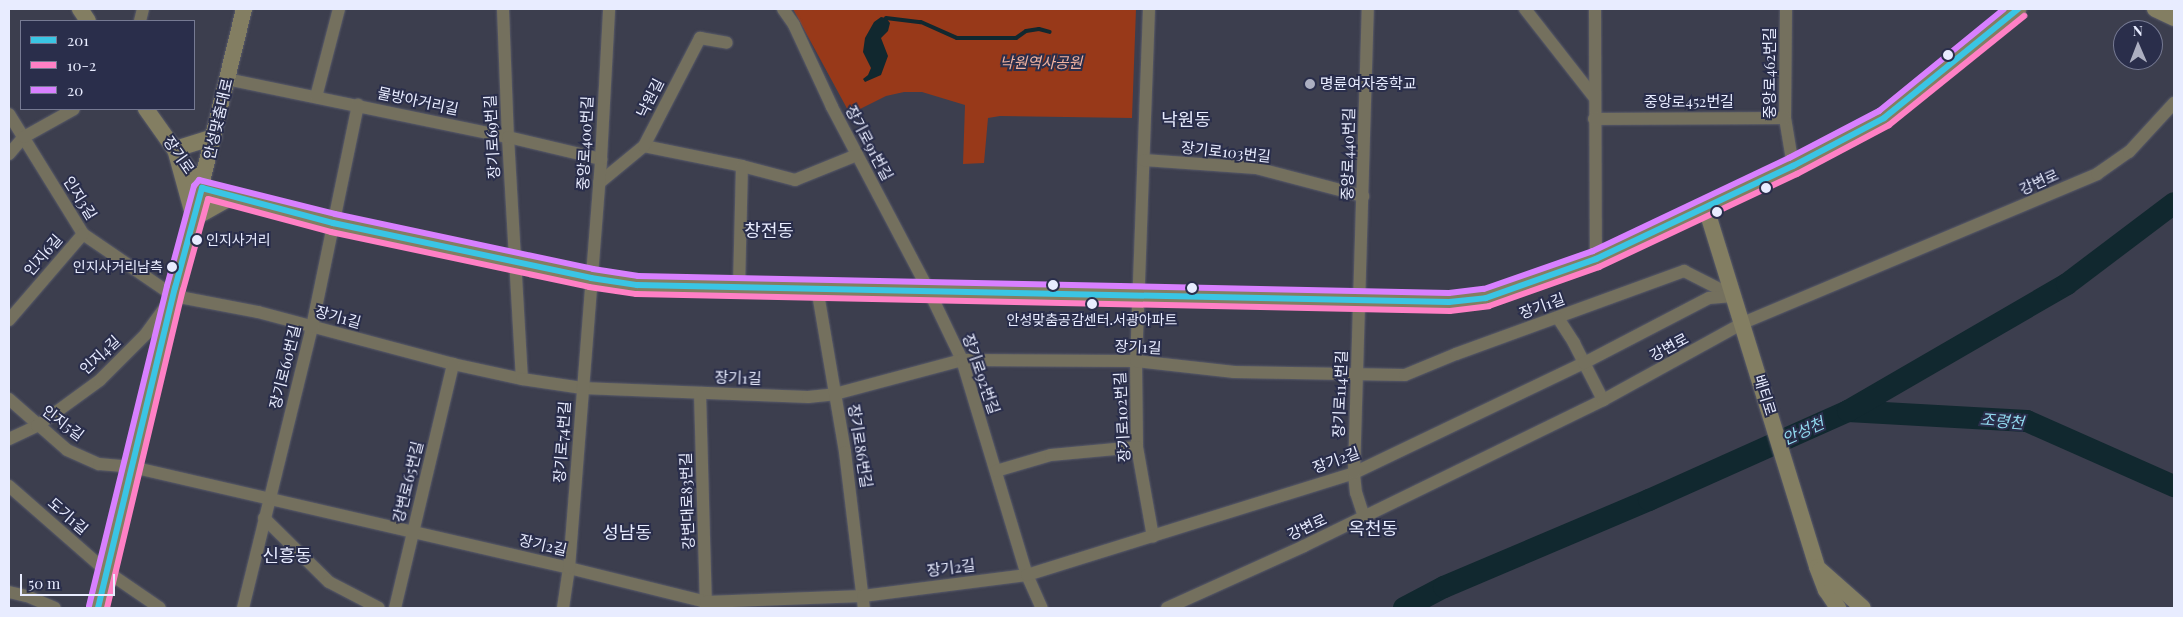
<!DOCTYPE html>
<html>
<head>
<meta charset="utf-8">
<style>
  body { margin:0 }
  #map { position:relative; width:2183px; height:617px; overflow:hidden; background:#3c3e4e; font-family:"Playfair Display","Noto Sans KR",serif }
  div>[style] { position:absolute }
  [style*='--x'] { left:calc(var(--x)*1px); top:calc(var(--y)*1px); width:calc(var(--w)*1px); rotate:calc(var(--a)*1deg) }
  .green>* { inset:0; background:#983919 }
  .water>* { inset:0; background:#11282f }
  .stream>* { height:4px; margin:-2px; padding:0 2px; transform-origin:2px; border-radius:2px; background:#11282f }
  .river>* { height:22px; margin:-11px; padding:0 11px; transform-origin:11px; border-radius:11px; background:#11282f }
  .roads { filter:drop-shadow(0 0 1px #595b69) drop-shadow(0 0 1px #595b69) }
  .minor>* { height:12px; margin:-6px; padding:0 6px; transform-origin:6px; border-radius:6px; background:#74705e }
  .major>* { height:16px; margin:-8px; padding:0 8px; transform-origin:8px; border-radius:8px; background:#837e62 }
  .bus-1>* { height:6px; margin:-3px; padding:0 3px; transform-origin:3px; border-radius:3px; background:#3ac5e4 }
  .bus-2>* { height:6px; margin:-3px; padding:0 3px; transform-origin:3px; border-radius:3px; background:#ff80c5 }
  .bus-3>* { height:6px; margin:-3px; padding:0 3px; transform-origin:3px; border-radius:3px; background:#d880ff }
  .dots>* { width:14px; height:14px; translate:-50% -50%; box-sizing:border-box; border:2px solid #2a2e4b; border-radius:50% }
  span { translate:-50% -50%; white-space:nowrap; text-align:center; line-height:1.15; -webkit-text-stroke:4px #2a2e4b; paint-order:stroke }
  .bus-label { font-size:14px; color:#e8ecff }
  .left { translate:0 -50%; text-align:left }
  .right { translate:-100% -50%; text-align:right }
  .park-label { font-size:15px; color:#f1b3a0; font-style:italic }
  .street-label { font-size:15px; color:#e8ecff }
  .poi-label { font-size:15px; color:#e8ecff }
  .water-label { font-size:16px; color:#91daef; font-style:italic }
  .quarter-label { font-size:18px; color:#e8ecff }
  .frame { position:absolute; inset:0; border:10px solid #e8ecff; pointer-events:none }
  .legend { position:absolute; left:20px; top:20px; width:175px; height:90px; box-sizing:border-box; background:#2a2e4b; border:1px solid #767a93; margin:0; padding:6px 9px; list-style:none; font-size:15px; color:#e8ecff }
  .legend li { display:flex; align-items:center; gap:10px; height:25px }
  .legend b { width:25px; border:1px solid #767a93 }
  .north { position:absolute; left:2113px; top:20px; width:50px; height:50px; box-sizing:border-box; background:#2a2e4b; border:1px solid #767a93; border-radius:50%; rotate:359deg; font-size:14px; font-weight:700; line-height:20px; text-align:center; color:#e8ecff }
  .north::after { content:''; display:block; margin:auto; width:18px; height:22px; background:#acafc1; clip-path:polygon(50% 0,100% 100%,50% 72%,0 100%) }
  .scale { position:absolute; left:20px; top:574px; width:95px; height:22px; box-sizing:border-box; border:2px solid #e8ecff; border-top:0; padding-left:6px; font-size:15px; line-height:18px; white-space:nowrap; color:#e8ecff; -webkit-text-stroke:4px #2a2e4b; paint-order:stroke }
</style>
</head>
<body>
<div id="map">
  <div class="green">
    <i style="clip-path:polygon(793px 9px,1136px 9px,1132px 118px,1000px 116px,988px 118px,984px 163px,963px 164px,965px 105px,922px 92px,904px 92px,886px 96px,850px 114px)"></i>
  </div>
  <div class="water">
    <i style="clip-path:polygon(881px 17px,886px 18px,890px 23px,888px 31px,881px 38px,888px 56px,881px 75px,865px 82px,863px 79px,868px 75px,871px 68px,863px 52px,865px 38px,874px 22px)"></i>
  </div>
  <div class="stream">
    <i style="--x:886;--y:18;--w:35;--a:7"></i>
    <i style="--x:921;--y:22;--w:39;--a:24"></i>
    <i style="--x:957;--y:38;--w:59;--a:0"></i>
    <i style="--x:1016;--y:38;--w:12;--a:-35"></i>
    <i style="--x:1026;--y:31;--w:13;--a:-9"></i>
    <i style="--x:1039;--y:29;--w:11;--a:15"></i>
  </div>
  <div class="river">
    <i style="--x:1848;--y:411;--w:179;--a:3.2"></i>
    <i style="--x:2027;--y:421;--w:161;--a:23.9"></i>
    <i style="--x:1404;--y:608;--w:45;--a:-27.7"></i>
    <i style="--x:1444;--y:587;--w:223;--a:-23"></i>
    <i style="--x:1649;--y:500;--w:218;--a:-24.1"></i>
    <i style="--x:1848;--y:411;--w:253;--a:-30.1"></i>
    <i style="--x:2067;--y:284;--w:134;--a:-37.1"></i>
  </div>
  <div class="roads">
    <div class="minor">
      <i style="--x:503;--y:9;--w:128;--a:87.8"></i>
      <i style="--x:508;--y:137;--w:242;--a:86.7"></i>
      <i style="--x:783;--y:9;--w:19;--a:55"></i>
      <i style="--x:794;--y:25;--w:90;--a:65.1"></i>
      <i style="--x:832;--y:107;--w:208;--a:62.2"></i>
      <i style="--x:929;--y:291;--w:76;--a:64.4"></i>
      <i style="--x:962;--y:360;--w:225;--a:73.2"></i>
      <i style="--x:1027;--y:575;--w:36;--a:66"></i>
      <i style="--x:1149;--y:9;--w:352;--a:92.1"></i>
      <i style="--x:1136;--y:361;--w:86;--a:89.3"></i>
      <i style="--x:1137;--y:447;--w:91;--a:79.9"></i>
      <i style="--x:1525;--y:9;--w:112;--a:51.9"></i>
      <i style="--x:1595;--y:9;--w:250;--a:89.8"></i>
      <i style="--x:1786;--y:9;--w:109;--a:90.5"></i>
      <i style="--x:1785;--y:118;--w:49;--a:80.5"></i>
      <i style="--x:140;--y:21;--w:12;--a:-76"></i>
      <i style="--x:227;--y:79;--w:287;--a:11.7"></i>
      <i style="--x:508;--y:137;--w:96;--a:13.3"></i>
      <i style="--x:316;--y:97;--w:91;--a:-75.4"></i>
      <i style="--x:9;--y:114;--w:141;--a:58.3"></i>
      <i style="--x:83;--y:234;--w:110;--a:34.3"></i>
      <i style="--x:174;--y:296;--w:86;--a:10.8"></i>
      <i style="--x:258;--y:312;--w:202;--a:14.9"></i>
      <i style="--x:453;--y:364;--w:71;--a:12.3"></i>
      <i style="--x:522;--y:379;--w:61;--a:8.5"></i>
      <i style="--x:582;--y:388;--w:226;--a:2.3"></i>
      <i style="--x:808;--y:397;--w:27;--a:-6"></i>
      <i style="--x:835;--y:394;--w:131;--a:-15"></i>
      <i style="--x:962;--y:360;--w:174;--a:0.3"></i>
      <i style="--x:1136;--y:361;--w:99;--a:6.4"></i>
      <i style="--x:1234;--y:372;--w:171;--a:1"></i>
      <i style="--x:1405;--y:375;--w:55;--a:-22.4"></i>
      <i style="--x:1456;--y:354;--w:243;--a:-20"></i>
      <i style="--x:1684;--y:271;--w:55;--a:27"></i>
      <i style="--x:1594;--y:119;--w:191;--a:-0.3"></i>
      <i style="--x:644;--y:146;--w:100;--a:11.5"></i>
      <i style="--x:742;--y:166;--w:55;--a:14.8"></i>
      <i style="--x:795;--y:180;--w:67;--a:-22"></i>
      <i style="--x:9;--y:154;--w:23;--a:-49"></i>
      <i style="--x:24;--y:137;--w:57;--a:-29.2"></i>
      <i style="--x:1144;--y:160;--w:112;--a:4.1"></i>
      <i style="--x:1256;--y:168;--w:111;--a:14.7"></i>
      <i style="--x:599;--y:183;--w:58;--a:-39.4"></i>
      <i style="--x:644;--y:146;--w:122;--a:-62.6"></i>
      <i style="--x:700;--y:38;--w:27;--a:10"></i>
      <i style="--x:739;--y:287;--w:121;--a:-88.6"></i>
      <i style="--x:817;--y:288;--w:166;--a:80.3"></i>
      <i style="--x:845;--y:452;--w:157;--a:83.1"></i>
      <i style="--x:1558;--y:318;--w:30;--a:57"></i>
      <i style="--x:1574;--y:343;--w:64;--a:63"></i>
      <i style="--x:9;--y:320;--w:113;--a:-49.3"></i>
      <i style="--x:700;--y:393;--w:215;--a:88.4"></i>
      <i style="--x:9;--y:399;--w:77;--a:41.3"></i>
      <i style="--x:67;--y:450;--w:35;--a:24"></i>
      <i style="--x:99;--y:464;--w:33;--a:5"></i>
      <i style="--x:132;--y:467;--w:449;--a:13"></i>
      <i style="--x:569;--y:568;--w:141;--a:13.9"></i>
      <i style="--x:706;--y:602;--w:157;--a:-2.2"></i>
      <i style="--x:863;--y:596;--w:165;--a:-7.3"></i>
      <i style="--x:1027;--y:575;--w:343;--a:-17.3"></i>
      <i style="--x:1354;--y:473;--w:255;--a:-25.6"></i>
      <i style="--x:1584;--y:363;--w:141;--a:-27.5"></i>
      <i style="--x:1709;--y:298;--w:24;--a:-5"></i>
      <i style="--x:9;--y:439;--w:31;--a:-25"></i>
      <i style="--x:37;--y:426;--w:78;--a:-36.1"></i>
      <i style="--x:100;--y:380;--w:64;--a:-45"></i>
      <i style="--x:145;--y:335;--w:46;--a:-53.9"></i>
      <i style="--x:996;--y:471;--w:57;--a:-16.2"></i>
      <i style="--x:1051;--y:455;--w:86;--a:-5.3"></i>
      <i style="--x:9;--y:486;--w:129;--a:41.2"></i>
      <i style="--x:106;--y:571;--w:65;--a:34.4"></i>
      <i style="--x:1364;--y:517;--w:25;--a:-108"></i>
      <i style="--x:1356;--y:493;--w:20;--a:-96"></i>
      <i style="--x:1354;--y:473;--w:464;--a:-88.3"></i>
      <i style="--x:264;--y:518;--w:91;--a:44.6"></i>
      <i style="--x:329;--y:582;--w:56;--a:27.5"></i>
      <i style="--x:9;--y:592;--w:18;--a:13"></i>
      <i style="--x:27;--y:596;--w:30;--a:23"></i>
      <i style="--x:243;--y:608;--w:289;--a:-76.2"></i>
      <i style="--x:312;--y:327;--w:227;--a:-78.3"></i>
      <i style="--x:395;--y:608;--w:251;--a:-76.6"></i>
      <i style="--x:563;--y:608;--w:40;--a:-81.5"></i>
      <i style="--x:569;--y:568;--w:410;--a:-85.5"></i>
      <i style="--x:601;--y:159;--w:150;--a:-86.9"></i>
      <i style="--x:1167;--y:608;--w:150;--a:-24.3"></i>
      <i style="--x:1304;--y:546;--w:333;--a:-26"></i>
      <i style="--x:1603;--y:400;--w:160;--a:-28.8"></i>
      <i style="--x:1743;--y:323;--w:384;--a:-22.8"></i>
      <i style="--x:2097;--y:174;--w:39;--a:-35"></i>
      <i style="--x:2129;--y:152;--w:67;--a:-47.4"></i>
    </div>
    <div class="major">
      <i style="--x:80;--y:9;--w:14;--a:56"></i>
      <i style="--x:2155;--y:9;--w:21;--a:25"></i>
      <i style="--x:146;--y:109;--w:97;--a:54.7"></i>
      <i style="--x:202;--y:188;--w:136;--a:15"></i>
      <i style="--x:333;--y:223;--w:264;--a:12"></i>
      <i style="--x:591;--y:278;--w:47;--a:8.7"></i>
      <i style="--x:637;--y:285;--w:812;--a:1.2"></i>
      <i style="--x:1449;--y:302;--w:37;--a:-6"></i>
      <i style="--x:1486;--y:298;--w:117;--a:-19.5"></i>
      <i style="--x:1596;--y:259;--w:218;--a:-25.3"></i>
      <i style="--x:1793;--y:166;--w:103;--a:-27.8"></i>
      <i style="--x:1884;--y:118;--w:173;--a:-39.1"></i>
      <i style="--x:214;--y:137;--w:41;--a:162.9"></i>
      <i style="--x:175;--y:149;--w:72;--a:74.6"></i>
      <i style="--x:194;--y:218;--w:45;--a:-29.4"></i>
      <i style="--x:1706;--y:208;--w:376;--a:72.8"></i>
      <i style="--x:1817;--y:567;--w:25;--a:69"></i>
      <i style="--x:1826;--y:590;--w:22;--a:56"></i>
      <i style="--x:1820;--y:570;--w:57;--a:41.5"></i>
      <i style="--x:98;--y:608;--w:617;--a:-76.3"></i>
    </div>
  </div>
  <div class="bus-1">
    <i style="--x:98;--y:608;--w:329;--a:-76.5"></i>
    <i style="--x:175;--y:288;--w:104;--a:-74.9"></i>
    <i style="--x:202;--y:188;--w:136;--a:15"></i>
    <i style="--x:333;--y:223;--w:264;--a:12"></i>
    <i style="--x:591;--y:278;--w:47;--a:8.7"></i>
    <i style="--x:637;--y:285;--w:812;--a:1.2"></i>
    <i style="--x:1449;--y:302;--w:37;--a:-6"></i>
    <i style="--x:1486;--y:298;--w:117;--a:-19.5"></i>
    <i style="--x:1596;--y:259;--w:218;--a:-25.3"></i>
    <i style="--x:1793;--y:166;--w:103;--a:-27.8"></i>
    <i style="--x:1884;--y:118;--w:173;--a:-39.1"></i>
  </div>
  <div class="bus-2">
    <i style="--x:107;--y:608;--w:327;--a:-76.6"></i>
    <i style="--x:183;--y:290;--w:94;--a:-74.6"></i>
    <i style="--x:208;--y:199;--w:127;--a:15"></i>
    <i style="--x:331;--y:232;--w:264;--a:12"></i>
    <i style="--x:589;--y:287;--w:48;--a:8.5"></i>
    <i style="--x:636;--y:294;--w:814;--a:1.2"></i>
    <i style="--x:1450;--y:311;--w:39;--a:-7"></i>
    <i style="--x:1489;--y:306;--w:117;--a:-19.5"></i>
    <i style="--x:1599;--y:267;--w:219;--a:-25.2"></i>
    <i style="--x:1797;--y:174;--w:104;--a:-28"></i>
    <i style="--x:1889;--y:125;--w:174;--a:-38.9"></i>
  </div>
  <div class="bus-3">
    <i style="--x:89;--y:606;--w:329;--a:-76.3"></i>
    <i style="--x:167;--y:286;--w:104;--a:-74.9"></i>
    <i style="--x:194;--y:186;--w:8;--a:-50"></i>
    <i style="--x:199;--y:180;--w:140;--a:14"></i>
    <i style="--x:335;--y:214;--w:264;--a:12"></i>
    <i style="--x:593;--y:269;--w:46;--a:8.8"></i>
    <i style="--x:638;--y:276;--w:811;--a:1.2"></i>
    <i style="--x:1449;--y:293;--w:35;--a:-7"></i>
    <i style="--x:1484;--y:289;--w:115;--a:-19.2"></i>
    <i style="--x:1593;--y:251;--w:217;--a:-25.4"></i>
    <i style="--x:1789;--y:158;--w:102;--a:-27.6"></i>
    <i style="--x:1879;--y:111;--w:161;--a:-39.2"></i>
  </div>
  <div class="dots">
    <i style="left:1948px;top:55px;background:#e8ecff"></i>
    <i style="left:1310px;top:84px;background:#acafc1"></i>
    <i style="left:1766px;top:188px;background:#e8ecff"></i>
    <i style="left:1717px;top:212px;background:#e8ecff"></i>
    <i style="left:197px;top:240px;background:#e8ecff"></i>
    <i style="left:172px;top:267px;background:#e8ecff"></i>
    <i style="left:1053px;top:285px;background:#e8ecff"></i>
    <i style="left:1192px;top:288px;background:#e8ecff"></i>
    <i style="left:1092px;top:304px;background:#e8ecff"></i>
  </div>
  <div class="bus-label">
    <span class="left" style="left:206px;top:240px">인지사거리</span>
    <span class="right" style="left:163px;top:267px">인지사거리남측</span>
    <span style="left:1092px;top:320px">안성맞춤공감센터.서광아파트</span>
  </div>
  <div class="park-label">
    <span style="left:1041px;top:63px">낙원역사공원</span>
  </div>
  <div class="street-label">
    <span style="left:1770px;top:73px;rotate:-90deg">중앙로462번길</span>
    <span style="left:650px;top:98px;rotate:-63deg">낙원길</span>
    <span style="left:418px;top:101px;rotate:12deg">물방아거리길</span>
    <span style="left:1689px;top:102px">중앙로452번길</span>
    <span style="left:218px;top:119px;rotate:-77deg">안성맞춤대로</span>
    <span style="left:492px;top:137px;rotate:-93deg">장기로69번길</span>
    <span style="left:585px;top:143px;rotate:-87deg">중앙로400번길</span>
    <span style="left:869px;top:143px;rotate:62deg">장기로91번길</span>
    <span style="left:1226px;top:152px;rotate:6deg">장기로103번길</span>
    <span style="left:1348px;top:154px;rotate:-89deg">중앙로440번길</span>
    <span style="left:179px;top:155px;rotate:55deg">장기로</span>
    <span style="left:2039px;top:182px;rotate:-24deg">강변로</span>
    <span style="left:80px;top:198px;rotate:58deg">인지3길</span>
    <span style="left:43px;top:255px;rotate:-49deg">인지6길</span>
    <span style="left:1542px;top:306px;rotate:-20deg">장기1길</span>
    <span style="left:338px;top:317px;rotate:15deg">장기1길</span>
    <span style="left:1138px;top:347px;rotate:3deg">장기1길</span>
    <span style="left:1669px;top:347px;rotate:-28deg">강변로</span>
    <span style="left:100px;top:355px;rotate:-43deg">인지4길</span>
    <span style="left:285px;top:367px;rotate:-76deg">장기로60번길</span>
    <span style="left:981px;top:374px;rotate:71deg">장기로92번길</span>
    <span style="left:738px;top:378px;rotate:2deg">장기1길</span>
    <span style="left:1340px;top:394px;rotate:-88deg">장기로114번길</span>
    <span style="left:1765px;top:395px;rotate:73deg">배티로</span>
    <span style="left:1122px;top:417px;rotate:-93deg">장기로102번길</span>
    <span style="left:63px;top:423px;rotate:37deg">인지5길</span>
    <span style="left:562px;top:442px;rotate:-86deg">장기로74번길</span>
    <span style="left:860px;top:446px;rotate:81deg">장기로86번길</span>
    <span style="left:1336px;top:460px;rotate:-20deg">장기2길</span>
    <span style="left:408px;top:482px;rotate:-76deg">강변로65번길</span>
    <span style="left:687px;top:501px;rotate:-92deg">강변대로83번길</span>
    <span style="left:68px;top:516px;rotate:41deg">도기1길</span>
    <span style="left:1307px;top:527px;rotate:-25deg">강변로</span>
    <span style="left:543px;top:545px;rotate:13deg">장기2길</span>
    <span style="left:951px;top:568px;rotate:-7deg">장기2길</span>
  </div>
  <div class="poi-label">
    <span class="left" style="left:1320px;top:84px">명륜여자중학교</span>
  </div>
  <div class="water-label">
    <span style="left:2002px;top:421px;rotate:5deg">조령천</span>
    <span style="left:1803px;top:431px;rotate:-24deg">안성천</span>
  </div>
  <div class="quarter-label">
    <span style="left:1186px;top:119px">낙원동</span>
    <span style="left:769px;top:230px">창전동</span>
    <span style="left:1373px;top:528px">옥천동</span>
    <span style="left:627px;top:532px">성남동</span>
    <span style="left:287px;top:555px">신흥동</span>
  </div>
  <div class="frame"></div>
  <ul class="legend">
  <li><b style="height:6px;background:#3ac5e4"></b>201</li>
  <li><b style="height:6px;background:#ff80c5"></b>10-2</li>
  <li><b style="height:6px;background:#d880ff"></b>20</li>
  </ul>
  <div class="north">N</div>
  <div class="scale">50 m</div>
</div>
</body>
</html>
